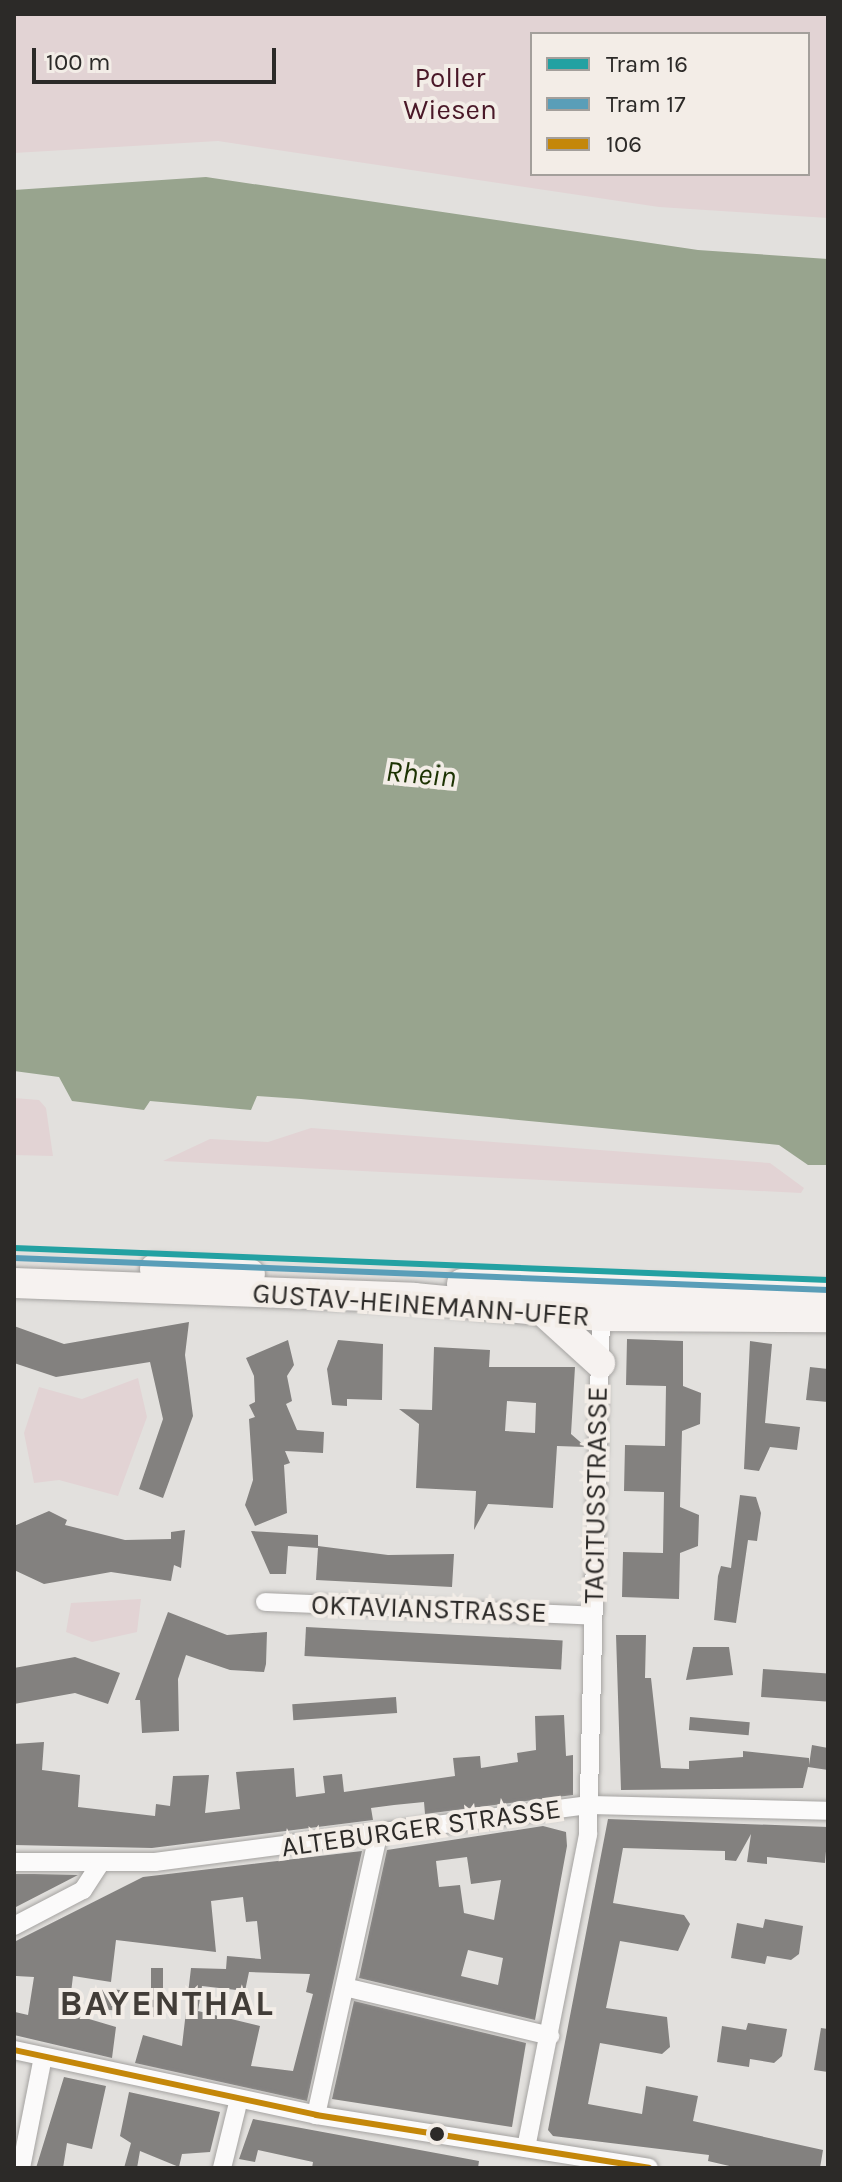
<!DOCTYPE html>
<html>
<head>
<meta charset="utf-8">
<style>
  body { margin:0 }
  #map { position:relative; width:842px; height:2182px; overflow:hidden; background:#e2e0dd; font-family:Karla,sans-serif }
  div>[style] { position:absolute }
  [style*='--x'] { left:calc(var(--x)*1px); top:calc(var(--y)*1px); width:calc(var(--w)*1px); rotate:calc(var(--a)*1deg) }
  .green>* { inset:0; background:#e2d3d4 }
  .water>* { inset:0; background:#98a48e }
  .building>* { inset:0; background:#83817f; transform-origin:0 0 }
  .roads { filter:drop-shadow(0 0 2px #a5a3a1) drop-shadow(0 0 2px #a5a3a1) }
  .minor>* { height:18px; margin:-9px; padding:0 9px; transform-origin:9px; border-radius:9px; background:#fbfafa }
  .primary>* { height:30px; margin:-15px; padding:0 15px; transform-origin:15px; border-radius:15px; background:#f6f2f0 }
  .bus-1>* { height:6px; margin:-3px; padding:0 3px; transform-origin:3px; border-radius:3px; background:#c4870a }
  .tram-1>* { height:6px; margin:-3px; padding:0 3px; transform-origin:3px; border-radius:3px; background:#23a1a2 }
  .tram-2>* { height:6px; margin:-3px; padding:0 3px; transform-origin:3px; border-radius:3px; background:#5a9eb8 }
  .dots>* { width:22px; height:22px; translate:-50% -50%; box-sizing:border-box; border:4px solid #f3ede7; border-radius:50% }
  span { translate:-50% -50%; white-space:nowrap; text-align:center; line-height:1.15; -webkit-text-stroke:8px #f3ede7; paint-order:stroke }
  .park-label { font-size:28px; color:#4a1828 }
  .street-label { font-size:28px; color:#2c2a28 }
  .water-label { font-size:30px; color:#1c3202; font-style:italic }
  .district-label { font-size:36px; color:#423d38; font-weight:700; letter-spacing:2px }
  .frame { position:absolute; inset:0; border:16px solid #2c2a28; pointer-events:none }
  .legend { position:absolute; left:530px; top:32px; width:280px; height:144px; box-sizing:border-box; background:#f3ede7; border:2px solid #a39f9b; margin:0; padding:10px 14px; list-style:none; font-size:24px; color:#2c2a28 }
  .legend li { display:flex; align-items:center; gap:16px; height:40px }
  .legend b { width:40px; border:2px solid #a39f9b }
  .scale { position:absolute; left:32px; top:48px; width:244px; height:36px; box-sizing:border-box; border:4px solid #2c2a28; border-top:0; padding-left:10px; font-size:24px; line-height:28px; white-space:nowrap; color:#2c2a28; -webkit-text-stroke:6px #f3ede7; paint-order:stroke }
</style>
</head>
<body>
<div id="map">
  <div class="green">
    <i style="clip-path:polygon(evenodd,14px 14px,828px 14px,828px 218px,659px 207px,218px 141px,14px 153px,14px 14px,808px 34px,808px 174px,532px 174px,532px 34px,808px 34px)"></i>
    <i style="clip-path:polygon(14px 1098px,39px 1100px,46px 1108px,53px 1156px,14px 1155px)"></i>
    <i style="clip-path:polygon(311px 1128px,770px 1163px,804px 1188px,801px 1193px,163px 1161px,210px 1139px,268px 1142px)"></i>
    <i style="clip-path:polygon(138px 1378px,147px 1417px,118px 1496px,59px 1480px,34px 1483px,24px 1433px,39px 1387px,82px 1399px)"></i>
    <i style="clip-path:polygon(141px 1599px,137px 1632px,92px 1642px,66px 1632px,71px 1603px)"></i>
  </div>
  <div class="water">
    <i style="clip-path:polygon(206px 177px,698px 250px,828px 259px,828px 1165px,808px 1165px,779px 1145px,301px 1099px,257px 1096px,251px 1110px,150px 1101px,144px 1110px,72px 1101px,59px 1077px,14px 1071px,14px 190px)"></i>
  </div>
  <div class="building">
    <i style="clip-path:polygon(189px 1322px,185px 1355px,193px 1416px,163px 1498px,139px 1489px,163px 1419px,150px 1362px,56px 1377px,14px 1363px,14px 1326px,64px 1344px)"></i>
    <i style="clip-path:polygon(627px 1339px,683px 1341px,683px 1386px,701px 1393px,700px 1424px,682px 1431px,680px 1507px,699px 1515px,698px 1546px,680px 1553px,679px 1599px,622px 1597px,623px 1552px,663px 1553px,664px 1492px,624px 1491px,625px 1445px,665px 1446px,666px 1386px,626px 1385px)"></i>
    <i style="clip-path:polygon(288px 1340px,294px 1365px,287px 1376px,292px 1401px,286px 1404px,297px 1430px,324px 1432px,323px 1453px,285px 1451px,290px 1463px,284px 1465px,287px 1513px,255px 1526px,245px 1505px,253px 1480px,249px 1419px,255px 1417px,249px 1405px,255px 1402px,254px 1376px,246px 1358px)"></i>
    <i style="clip-path:polygon(338px 1340px,383px 1344px,382px 1400px,347px 1399px,347px 1406px,332px 1405px,327px 1369px)"></i>
    <i style="clip-path:polygon(750px 1341px,772px 1344px,765px 1423px,800px 1427px,797px 1450px,770px 1447px,759px 1471px,744px 1469px)"></i>
    <i style="clip-path:polygon(evenodd,434px 1347px,490px 1350px,489px 1367px,575px 1367px,571px 1434px,586px 1447px,557px 1446px,553px 1508px,488px 1504px,474px 1530px,476px 1491px,416px 1488px,419px 1424px,399px 1409px,432px 1410px,434px 1347px,507px 1401px,536px 1403px,535px 1433px,505px 1431px,507px 1401px)"></i>
    <i style="clip-path:polygon(810px 1367px,828px 1369px,828px 1402px,806px 1400px)"></i>
    <i style="clip-path:polygon(740px 1495px,756px 1497px,761px 1513px,757px 1541px,748px 1540px,736px 1623px,714px 1620px,718px 1576px,721px 1566px,731px 1568px)"></i>
    <i style="clip-path:polygon(49px 1511px,67px 1520px,65px 1525px,125px 1540px,171px 1539px,171px 1532px,185px 1530px,181px 1568px,174px 1565px,171px 1581px,111px 1572px,44px 1584px,14px 1570px,14px 1526px)"></i>
    <i style="clip-path:polygon(251px 1531px,318px 1535px,318px 1546px,388px 1555px,454px 1554px,452px 1587px,316px 1580px,318px 1548px,288px 1546px,286px 1574px,270px 1574px)"></i>
    <i style="clip-path:polygon(168px 1612px,227px 1635px,267px 1632px,266px 1664px,264px 1672px,230px 1670px,186px 1655px,178px 1679px,179px 1731px,142px 1733px,140px 1700px,135px 1700px)"></i>
    <i style="left:306px;top:1627px;width:257px;height:29px;rotate:3deg"></i>
    <i style="clip-path:polygon(616px 1635px,646px 1635px,645px 1678px,651px 1678px,661px 1768px,689px 1769px,689px 1761px,743px 1757px,743px 1751px,809px 1758px,809px 1765px,812px 1745px,828px 1748px,828px 1770px,808px 1767px,803px 1788px,621px 1790px)"></i>
    <i style="clip-path:polygon(693px 1647px,729px 1647px,733px 1675px,686px 1680px)"></i>
    <i style="clip-path:polygon(75px 1657px,120px 1673px,108px 1704px,75px 1693px,14px 1704px,14px 1668px)"></i>
    <i style="left:763px;top:1669px;width:65px;height:28px;rotate:4deg"></i>
    <i style="left:396px;top:1697px;width:16px;height:104px;rotate:86deg"></i>
    <i style="clip-path:polygon(564px 1715px,566px 1756px,573px 1755px,573px 1795px,425px 1814px,424px 1802px,394px 1805px,371px 1808px,373px 1820px,152px 1848px,14px 1845px,14px 1744px,44px 1742px,42px 1770px,80px 1775px,78px 1807px,155px 1816px,156px 1804px,170px 1806px,173px 1776px,209px 1775px,205px 1813px,240px 1809px,236px 1772px,294px 1768px,296px 1797px,325px 1793px,323px 1776px,342px 1774px,344px 1792px,455px 1776px,453px 1758px,480px 1756px,481px 1768px,518px 1762px,517px 1753px,536px 1750px,535px 1716px)"></i>
    <i style="left:690px;top:1717px;width:60px;height:13px;rotate:5deg"></i>
    <i style="clip-path:polygon(608px 1819px,828px 1827px,825px 1863px,767px 1857px,767px 1864px,747px 1862px,751px 1834px,736px 1861px,725px 1860px,725px 1851px,623px 1848px,613px 1903px,684px 1915px,690px 1924px,678px 1951px,620px 1941px,606px 2008px,667px 2017px,670px 2047px,662px 2054px,600px 2043px,588px 2104px,642px 2114px,646px 2086px,698px 2096px,693px 2121px,823px 2150px,820px 2168px,738px 2168px,708px 2161px,709px 2155px,553px 2136px,548px 2130px)"></i>
    <i style="clip-path:polygon(evenodd,543px 1826px,566px 1832px,567px 1846px,535px 2020px,359px 1978px,387px 1850px,543px 1826px,467px 1857px,471px 1884px,501px 1880px,494px 1920px,464px 1913px,460px 1885px,439px 1887px,436px 1861px,467px 1857px,543px 1826px,468px 1950px,503px 1958px,498px 1985px,461px 1976px,468px 1950px)"></i>
    <i style="clip-path:polygon(evenodd,362px 1851px,307px 2101px,135px 2063px,143px 2035px,182px 2046px,191px 1968px,226px 1969px,227px 1956px,261px 1959px,257px 1921px,246px 1922px,243px 1897px,211px 1901px,216px 1952px,116px 1940px,111px 1982px,73px 1976px,70px 2001px,82px 2003px,79px 2016px,116px 2027px,112px 2058px,14px 2035px,15px 2012px,28px 2015px,34px 1977px,16px 1976px,14px 1942px,143px 1877px,362px 1851px,249px 1972px,310px 1974px,306px 1992px,313px 1994px,293px 2071px,251px 2066px,260px 2026px,198px 2011px,202px 1986px,245px 1991px,249px 1972px)"></i>
    <i style="clip-path:polygon(14px 1874px,34px 1874px,78px 1875px,14px 1908px)"></i>
    <i style="clip-path:polygon(765px 1919px,803px 1926px,799px 1954px,791px 1960px,767px 1956px,765px 1964px,731px 1958px,737px 1923px,763px 1928px)"></i>
    <i style="left:151px;top:1968px;width:12px;height:49px"></i>
    <i style="left:102px;top:1988px;width:18px;height:21px;rotate:6deg"></i>
    <i style="clip-path:polygon(354px 2001px,526px 2043px,512px 2127px,332px 2099px)"></i>
    <i style="clip-path:polygon(748px 2023px,787px 2029px,782px 2056px,774px 2063px,750px 2059px,749px 2067px,717px 2062px,722px 2026px,746px 2030px)"></i>
    <i style="clip-path:polygon(821px 2028px,828px 2029px,828px 2072px,814px 2070px)"></i>
    <i style="clip-path:polygon(64px 2077px,106px 2086px,92px 2149px,67px 2143px,63px 2168px,36px 2168px)"></i>
    <i style="clip-path:polygon(129px 2092px,220px 2112px,210px 2152px,182px 2154px,179px 2167px,140px 2151px,137px 2168px,124px 2168px,131px 2143px,120px 2136px)"></i>
    <i style="clip-path:polygon(253px 2119px,479px 2161px,478px 2168px,312px 2168px,313px 2162px,258px 2150px,255px 2162px,239px 2159px)"></i>
  </div>
  <div class="roads">
    <div class="minor">
      <i style="--x:265;--y:1602;--w:328;--a:2.4"></i>
      <i style="--x:14;--y:1862;--w:141;--a:0"></i>
      <i style="--x:155;--y:1862;--w:438;--a:-7.5"></i>
      <i style="--x:589;--y:1805;--w:239;--a:1.4"></i>
      <i style="--x:14;--y:1926;--w:78;--a:-27.6"></i>
      <i style="--x:83;--y:1890;--w:33;--a:-57"></i>
      <i style="--x:345;--y:1987;--w:211;--a:13.4"></i>
      <i style="--x:14;--y:2050;--w:309;--a:12.1"></i>
      <i style="--x:316;--y:2115;--w:337;--a:9"></i>
      <i style="--x:316;--y:2115;--w:286;--a:-77.5"></i>
      <i style="--x:526;--y:2148;--w:320;--a:-78.8"></i>
      <i style="--x:588;--y:1834;--w:518;--a:-88.56"></i>
      <i style="--x:21;--y:2168;--w:113;--a:-78.8"></i>
      <i style="--x:222;--y:2168;--w:71;--a:-76.2"></i>
    </div>
    <div class="primary">
      <i style="--x:155;--y:1269;--w:95;--a:3"></i>
      <i style="--x:14;--y:1283;--w:400;--a:2.1"></i>
      <i style="--x:414;--y:1298;--w:188;--a:5.5"></i>
      <i style="--x:601;--y:1316;--w:227;--a:0.3"></i>
      <i style="--x:462;--y:1284;--w:366;--a:1.9"></i>
      <i style="--x:544;--y:1312;--w:76;--a:42.3"></i>
    </div>
  </div>
  <div class="bus-1">
    <i style="--x:14;--y:2050;--w:309;--a:12.1"></i>
    <i style="--x:316;--y:2115;--w:337;--a:9"></i>
  </div>
  <div class="tram-1">
    <i style="--x:14;--y:1248;--w:815;--a:2.25"></i>
  </div>
  <div class="tram-2">
    <i style="--x:14;--y:1258;--w:815;--a:2.25"></i>
  </div>
  <div class="dots">
    <i style="left:437px;top:2134px;background:#2c2a28"></i>
  </div>
  <div class="park-label">
    <span style="left:450px;top:94px">Poller<br>Wiesen</span>
  </div>
  <div class="street-label">
    <span style="left:421px;top:1305px;rotate:4deg">GUSTAV-HEINEMANN-UFER</span>
    <span style="left:596px;top:1495px;rotate:-89deg">TACITUSSTRASSE</span>
    <span style="left:429px;top:1609px;rotate:2deg">OKTAVIANSTRASSE</span>
    <span style="left:421px;top:1828px;rotate:-8deg">ALTEBURGER STRASSE</span>
  </div>
  <div class="water-label">
    <span style="left:421px;top:774px;rotate:5deg">Rhein</span>
  </div>
  <div class="district-label">
    <span style="left:167px;top:2004px">BAYENTHAL</span>
  </div>
  <div class="frame"></div>
  <ul class="legend">
  <li><b style="height:10px;background:#23a1a2"></b>Tram 16</li>
  <li><b style="height:10px;background:#5a9eb8"></b>Tram 17</li>
  <li><b style="height:10px;background:#c4870a"></b>106</li>
  </ul>
  <div class="scale">100 m</div>
</div>
</body>
</html>
